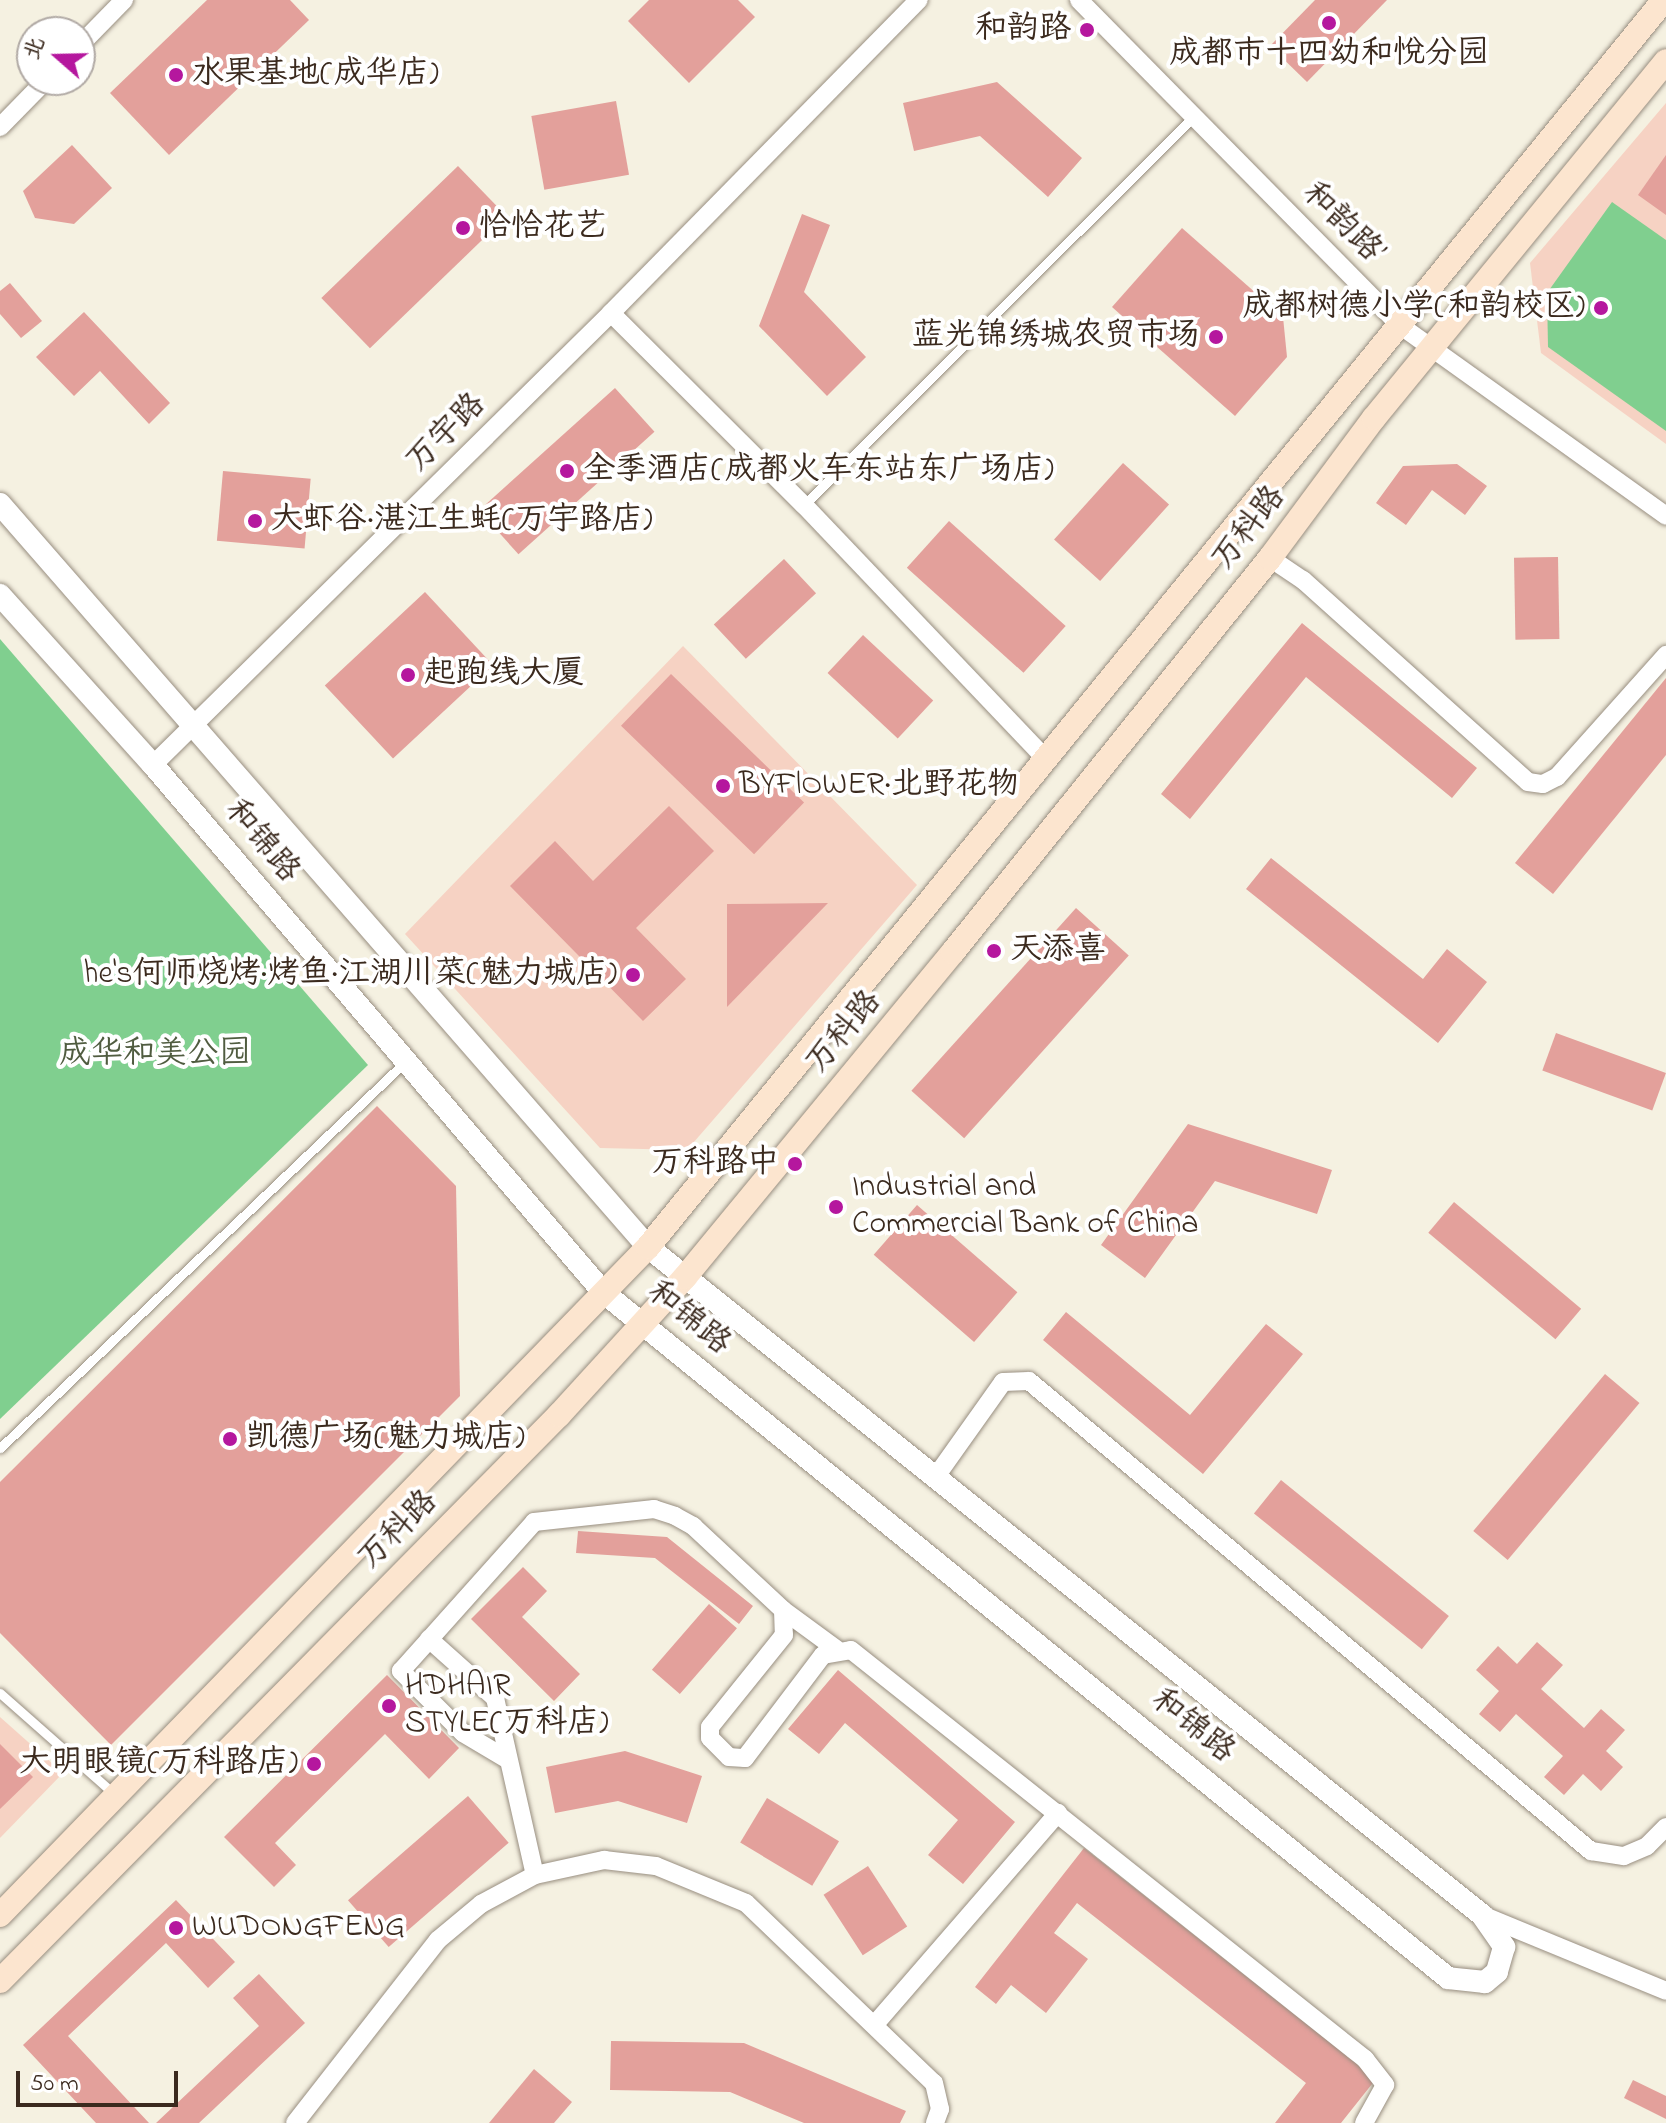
<!DOCTYPE html>
<html>
<head>
<meta charset="utf-8">
<style>
  body { margin:0 }
  #map { position:relative; width:1666px; height:2123px; overflow:hidden; background:#f5f1e1; font-family:"Indie Flower","LXGW WenKai TC",sans-serif }
  div>[style] { position:absolute }
  [style*='--x'] { left:calc(var(--x)*1px); top:calc(var(--y)*1px); width:calc(var(--w)*1px); rotate:calc(var(--a)*1deg) }
  .built>* { inset:0; background:#f6d2c3 }
  .green>* { inset:0; background:#80cf8f }
  .building>* { inset:0; background:#e3a09b; transform-origin:0 0 }
  .roads { filter:drop-shadow(0 0 2px #988e80) drop-shadow(0 0 2px #988e80) }
  .service>* { height:9px; margin:-4.5px; padding:0 4.5px; transform-origin:4.5px; border-radius:4.5px; background:#fff }
  .minor>* { height:18px; margin:-9px; padding:0 9px; transform-origin:9px; border-radius:9px; background:#fff }
  .tertiary>* { height:22px; margin:-11px; padding:0 11px; transform-origin:11px; border-radius:11px; background:#fff }
  .secondary>* { height:24px; margin:-12px; padding:0 12px; transform-origin:12px; border-radius:12px; background:#fce5cf }
  .dots>* { width:22px; height:22px; translate:-50% -50%; box-sizing:border-box; border:4px solid #fff; border-radius:50% }
  span { translate:-50% -50%; white-space:nowrap; text-align:center; line-height:1.15; -webkit-text-stroke:8px #fff; paint-order:stroke }
  .poi-label { font-size:32px; color:#3b2a1e }
  .right { translate:-100% -50%; text-align:right }
  .left { translate:0 -50%; text-align:left }
  .street-label { font-size:32px; color:#3b2a1e }
  .park-label { font-size:32px; color:#505c40 }
  .north { position:absolute; left:16px; top:16px; width:80px; height:80px; box-sizing:border-box; background:#fff; border:2px solid #b1aaa5; border-radius:50%; rotate:290deg; font-size:22px; font-weight:700; line-height:32px; text-align:center; color:#3b2a1e }
  .north::after { content:''; display:block; margin:auto; width:28px; height:36px; background:#b5179e; clip-path:polygon(50% 0,100% 100%,50% 72%,0 100%) }
  .scale { position:absolute; left:16px; top:2071px; width:162px; height:36px; box-sizing:border-box; border:4px solid #3b2a1e; border-top:0; padding-left:10px; font-size:24px; line-height:28px; white-space:nowrap; color:#3b2a1e; -webkit-text-stroke:6px #fff; paint-order:stroke }
</style>
</head>
<body>
<div id="map">
  <div class="built">
    <i style="clip-path:polygon(1666px 103px,1666px 444px,1541px 353px,1530px 263px)"></i>
    <i style="clip-path:polygon(683px 646px,917px 885px,687px 1150px,600px 1148px,405px 934px)"></i>
    <i style="clip-path:polygon(0 1717px,63px 1773px,0 1838px)"></i>
  </div>
  <div class="green">
    <i style="clip-path:polygon(1612px 202px,1666px 240px,1666px 431px,1548px 347px,1547px 293px)"></i>
    <i style="clip-path:polygon(0 639px,368px 1065px,0 1419px)"></i>
  </div>
  <div class="building">
    <i style="clip-path:polygon(207px 0,290px 0,309px 20px,169px 155px,110px 93px)"></i>
    <i style="clip-path:polygon(649px 0,738px 0,755px 17px,689px 83px,628px 21px)"></i>
    <i style="clip-path:polygon(1315px 0,1387px 0,1307px 82px,1270px 46px)"></i>
    <i style="clip-path:polygon(997px 82px,1082px 158px,1048px 197px,980px 136px,914px 151px,903px 103px)"></i>
    <i style="left:616px;top:101px;width:75px;height:86px;rotate:80deg"></i>
    <i style="clip-path:polygon(72px 145px,112px 188px,74px 224px,35px 218px,23px 191px)"></i>
    <i style="clip-path:polygon(1666px 155px,1666px 215px,1638px 195px)"></i>
    <i style="left:458px;top:166px;width:70px;height:190px;rotate:46deg"></i>
    <i style="clip-path:polygon(802px 214px,830px 225px,804px 292px,866px 357px,827px 396px,759px 326px)"></i>
    <i style="clip-path:polygon(1182px 228px,1283px 317px,1287px 357px,1235px 416px,1112px 307px)"></i>
    <i style="clip-path:polygon(10px 283px,42px 321px,21px 338px,0 314px,0 291px)"></i>
    <i style="clip-path:polygon(84px 312px,170px 403px,149px 424px,100px 371px,74px 396px,36px 357px)"></i>
    <i style="left:615px;top:388px;width:59px;height:183px;rotate:48deg"></i>
    <i style="left:1123px;top:463px;width:62px;height:103px;rotate:42deg"></i>
    <i style="clip-path:polygon(1457px 464px,1487px 486px,1465px 515px,1432px 490px,1406px 525px,1376px 503px,1403px 466px)"></i>
    <i style="left:223px;top:471px;width:88px;height:70px;rotate:5deg"></i>
    <i style="left:949px;top:521px;width:157px;height:63px;rotate:42deg"></i>
    <i style="left:1558px;top:557px;width:82px;height:44px;rotate:89deg"></i>
    <i style="left:784px;top:559px;width:47px;height:96px;rotate:47deg"></i>
    <i style="left:425px;top:592px;width:100px;height:137px;rotate:47deg"></i>
    <i style="clip-path:polygon(1302px 623px,1477px 768px,1452px 798px,1306px 677px,1190px 819px,1161px 794px)"></i>
    <i style="left:863px;top:635px;width:96px;height:52px;rotate:43deg"></i>
    <i style="left:671px;top:674px;width:185px;height:72px;rotate:44deg"></i>
    <i style="clip-path:polygon(1666px 678px,1666px 755px,1553px 894px,1515px 863px)"></i>
    <i style="clip-path:polygon(669px 806px,714px 851px,636px 928px,686px 979px,643px 1021px,510px 886px,555px 841px,593px 881px)"></i>
    <i style="clip-path:polygon(1271px 858px,1423px 979px,1447px 949px,1487px 982px,1438px 1043px,1246px 889px)"></i>
    <i style="clip-path:polygon(828px 903px,727px 1007px,727px 904px)"></i>
    <i style="left:1076px;top:908px;width:71px;height:246px;rotate:42deg"></i>
    <i style="left:1556px;top:1033px;width:117px;height:40px;rotate:20deg"></i>
    <i style="clip-path:polygon(377px 1106px,456px 1186px,460px 1396px,111px 1745px,0 1633px,0 1482px)"></i>
    <i style="clip-path:polygon(1188px 1124px,1332px 1170px,1317px 1214px,1215px 1181px,1145px 1278px,1101px 1245px)"></i>
    <i style="left:1454px;top:1202px;width:166px;height:40px;rotate:40deg"></i>
    <i style="left:917px;top:1205px;width:133px;height:66px;rotate:41deg"></i>
    <i style="clip-path:polygon(1066px 1312px,1190px 1415px,1266px 1324px,1303px 1354px,1203px 1474px,1043px 1340px)"></i>
    <i style="left:1605px;top:1374px;width:45px;height:205px;rotate:40deg"></i>
    <i style="left:1281px;top:1480px;width:216px;height:43px;rotate:39deg"></i>
    <i style="clip-path:polygon(578px 1531px,667px 1537px,753px 1606px,739px 1624px,655px 1558px,576px 1553px)"></i>
    <i style="clip-path:polygon(523px 1567px,547px 1591px,522px 1617px,580px 1674px,554px 1701px,471px 1619px)"></i>
    <i style="left:709px;top:1604px;width:37px;height:87px;rotate:41deg"></i>
    <i style="clip-path:polygon(1537px 1642px,1563px 1665px,1541px 1689px,1584px 1728px,1601px 1709px,1625px 1730px,1606px 1751px,1623px 1767px,1601px 1791px,1583px 1774px,1564px 1795px,1544px 1777px,1563px 1756px,1516px 1714px,1500px 1732px,1479px 1714px,1499px 1691px,1476px 1670px,1498px 1646px,1517px 1664px)"></i>
    <i style="clip-path:polygon(838px 1670px,1015px 1822px,963px 1884px,928px 1855px,958px 1820px,845px 1723px,819px 1754px,788px 1729px)"></i>
    <i style="clip-path:polygon(387px 1675px,459px 1748px,429px 1779px,385px 1734px,275px 1843px,296px 1865px,274px 1887px,224px 1837px)"></i>
    <i style="clip-path:polygon(0 1744px,33px 1777px,0 1809px)"></i>
    <i style="clip-path:polygon(625px 1751px,702px 1776px,687px 1823px,618px 1801px,555px 1813px,546px 1767px)"></i>
    <i style="left:468px;top:1796px;width:62px;height:159px;rotate:49deg"></i>
    <i style="left:767px;top:1798px;width:84px;height:52px;rotate:31deg"></i>
    <i style="clip-path:polygon(1084px 1848px,1376px 2079px,1341px 2123px,1275px 2123px,1306px 2083px,1077px 1903px,1054px 1933px,1088px 1959px,1046px 2013px,1011px 1985px,996px 2004px,975px 1987px)"></i>
    <i style="left:868px;top:1866px;width:72px;height:53px;rotate:57deg"></i>
    <i style="clip-path:polygon(176px 1900px,235px 1962px,208px 1988px,166px 1943px,68px 2036px,149px 2123px,96px 2123px,23px 2045px)"></i>
    <i style="clip-path:polygon(259px 1974px,305px 2023px,199px 2123px,156px 2123px,259px 2026px,233px 1998px)"></i>
    <i style="clip-path:polygon(611px 2041px,744px 2043px,906px 2111px,900px 2123px,804px 2123px,730px 2092px,610px 2090px)"></i>
    <i style="clip-path:polygon(534px 2069px,572px 2102px,554px 2123px,489px 2123px)"></i>
    <i style="clip-path:polygon(1633px 2080px,1666px 2096px,1666px 2119px,1624px 2098px)"></i>
  </div>
  <div class="roads">
    <div class="service">
      <i style="--x:804;--y:505;--w:551;--a:-44.93"></i>
      <i style="--x:0;--y:1448;--w:561;--a:-43.63"></i>
      <i style="--x:0;--y:1693;--w:152;--a:41.5"></i>
    </div>
    <div class="minor">
      <i style="--x:1079;--y:0;--w:458;--a:45.4"></i>
      <i style="--x:1401;--y:326;--w:326;--a:35.6"></i>
      <i style="--x:80;--y:45;--w:63;--a:-45.6"></i>
      <i style="--x:0;--y:127;--w:66;--a:-45.6"></i>
      <i style="--x:611;--y:313;--w:272;--a:44.9"></i>
      <i style="--x:804;--y:505;--w:352;--a:46.4"></i>
      <i style="--x:1270;--y:558;--w:40;--a:34"></i>
      <i style="--x:1303;--y:580;--w:302;--a:41.9"></i>
      <i style="--x:1528;--y:782;--w:15;--a:8"></i>
      <i style="--x:1543;--y:784;--w:16;--a:-27"></i>
      <i style="--x:1557;--y:777;--w:164;--a:-48.2"></i>
      <i style="--x:153;--y:765;--w:643;--a:-44.62"></i>
      <i style="--x:611;--y:313;--w:439;--a:-45.5"></i>
      <i style="--x:937;--y:1475;--w:114;--a:-54.6"></i>
      <i style="--x:1003;--y:1382;--w:26;--a:-2"></i>
      <i style="--x:1029;--y:1381;--w:733;--a:39.91"></i>
      <i style="--x:1591;--y:1851;--w:33;--a:9"></i>
      <i style="--x:1624;--y:1856;--w:25;--a:-23"></i>
      <i style="--x:1647;--y:1846;--w:27;--a:-45"></i>
      <i style="--x:783;--y:1610;--w:25;--a:88"></i>
      <i style="--x:784;--y:1635;--w:118;--a:128.8"></i>
      <i style="--x:710;--y:1727;--w:11;--a:90"></i>
      <i style="--x:710;--y:1738;--w:27;--a:45"></i>
      <i style="--x:729;--y:1757;--w:16;--a:4"></i>
      <i style="--x:745;--y:1758;--w:129;--a:-52.9"></i>
      <i style="--x:823;--y:1655;--w:28;--a:-10"></i>
      <i style="--x:851;--y:1650;--w:657;--a:38.51"></i>
      <i style="--x:1365;--y:2059;--w:33;--a:52"></i>
      <i style="--x:1385;--y:2085;--w:43;--a:118.9"></i>
      <i style="--x:429;--y:1639;--w:89;--a:41.8"></i>
      <i style="--x:495;--y:1698;--w:181;--a:77.3"></i>
      <i style="--x:505;--y:1758;--w:49;--a:-149.2"></i>
      <i style="--x:463;--y:1733;--w:88;--a:-135"></i>
      <i style="--x:401;--y:1671;--w:200;--a:-48.2"></i>
      <i style="--x:534;--y:1522;--w:121;--a:-6.2"></i>
      <i style="--x:654;--y:1509;--w:22;--a:18"></i>
      <i style="--x:675;--y:1516;--w:21;--a:29"></i>
      <i style="--x:693;--y:1526;--w:123;--a:43"></i>
      <i style="--x:783;--y:1610;--w:66;--a:36.3"></i>
      <i style="--x:1482;--y:1915;--w:199;--a:22.4"></i>
      <i style="--x:876;--y:2023;--w:278;--a:-49.1"></i>
      <i style="--x:295;--y:2123;--w:232;--a:-52"></i>
      <i style="--x:438;--y:1940;--w:56;--a:-39.9"></i>
      <i style="--x:481;--y:1904;--w:61;--a:-28.2"></i>
      <i style="--x:535;--y:1875;--w:71;--a:-12.3"></i>
      <i style="--x:604;--y:1860;--w:52;--a:6.6"></i>
      <i style="--x:656;--y:1866;--w:97;--a:22.3"></i>
      <i style="--x:746;--y:1903;--w:260;--a:43.8"></i>
      <i style="--x:934;--y:2083;--w:27;--a:77"></i>
      <i style="--x:940;--y:2109;--w:15;--a:110"></i>
    </div>
    <div class="tertiary">
      <i style="--x:0;--y:504;--w:986;--a:48.91"></i>
      <i style="--x:648;--y:1247;--w:1069;--a:38.69"></i>
      <i style="--x:1482;--y:1915;--w:39;--a:55"></i>
      <i style="--x:1504;--y:1947;--w:26;--a:106"></i>
      <i style="--x:1497;--y:1972;--w:16;--a:140"></i>
      <i style="--x:1485;--y:1982;--w:37;--a:-174"></i>
      <i style="--x:1448;--y:1978;--w:1088;--a:-140.93"></i>
      <i style="--x:603;--y:1292;--w:693;--a:-130.49"></i>
      <i style="--x:153;--y:765;--w:229;--a:-132"></i>
    </div>
    <div class="secondary">
      <i style="--x:0;--y:1915;--w:931;--a:-45.87"></i>
      <i style="--x:648;--y:1247;--w:1608;--a:-50.83"></i>
      <i style="--x:0;--y:1981;--w:796;--a:-45.36"></i>
      <i style="--x:559;--y:1415;--w:187;--a:-47.6"></i>
      <i style="--x:685;--y:1277;--w:421;--a:-50.5"></i>
      <i style="--x:953;--y:952;--w:506;--a:-51.18"></i>
      <i style="--x:1270;--y:558;--w:174;--a:-53.4"></i>
      <i style="--x:1374;--y:418;--w:461;--a:-50.7"></i>
    </div>
  </div>
  <div class="dots">
    <i style="left:1329px;top:23px;background:#b5179e"></i>
    <i style="left:1087px;top:30px;background:#b5179e"></i>
    <i style="left:176px;top:75px;background:#b5179e"></i>
    <i style="left:463px;top:228px;background:#b5179e"></i>
    <i style="left:1601px;top:308px;background:#b5179e"></i>
    <i style="left:1216px;top:337px;background:#b5179e"></i>
    <i style="left:567px;top:471px;background:#b5179e"></i>
    <i style="left:255px;top:521px;background:#b5179e"></i>
    <i style="left:408px;top:675px;background:#b5179e"></i>
    <i style="left:723px;top:786px;background:#b5179e"></i>
    <i style="left:994px;top:951px;background:#b5179e"></i>
    <i style="left:633px;top:975px;background:#b5179e"></i>
    <i style="left:795px;top:1164px;background:#b5179e"></i>
    <i style="left:836px;top:1207px;background:#b5179e"></i>
    <i style="left:230px;top:1439px;background:#b5179e"></i>
    <i style="left:389px;top:1706px;background:#b5179e"></i>
    <i style="left:314px;top:1764px;background:#b5179e"></i>
    <i style="left:176px;top:1928px;background:#b5179e"></i>
  </div>
  <div class="poi-label">
    <span class="right" style="left:1071px;top:30px">和韵路</span>
    <span style="left:1329px;top:55px">成都市十四幼和悦分园</span>
    <span class="left" style="left:192px;top:75px">水果基地(成华店)</span>
    <span class="left" style="left:479px;top:228px">恰恰花艺</span>
    <span class="right" style="left:1585px;top:308px">成都树德小学(和韵校区)</span>
    <span class="right" style="left:1200px;top:337px">蓝光锦绣城农贸市场</span>
    <span class="left" style="left:583px;top:471px">全季酒店(成都火车东站东广场店)</span>
    <span class="left" style="left:271px;top:521px">大虾谷·湛江生蚝(万宇路店)</span>
    <span class="left" style="left:424px;top:675px">起跑线大厦</span>
    <span class="left" style="left:739px;top:786px">BYFlOWER·北野花物</span>
    <span class="left" style="left:1010px;top:951px">天添喜</span>
    <span class="right" style="left:617px;top:975px">he's何师烧烤·烤鱼·江湖川菜(魅力城店)</span>
    <span class="right" style="left:779px;top:1164px">万科路中</span>
    <span class="left" style="left:852px;top:1207px">Industrial and<br>Commercial Bank of China</span>
    <span class="left" style="left:246px;top:1439px">凯德广场(魅力城店)</span>
    <span class="left" style="left:405px;top:1706px">HDHAIR<br>STYLE(万科店)</span>
    <span class="right" style="left:298px;top:1764px">大明眼镜(万科路店)</span>
    <span class="left" style="left:192px;top:1928px">WUDONGFENG</span>
  </div>
  <div class="street-label">
    <span style="left:1342px;top:224px;rotate:45deg">和韵路’</span>
    <span style="left:447px;top:434px;rotate:-45deg">万宇路</span>
    <span style="left:1250px;top:529px;rotate:-52deg">万科路</span>
    <span style="left:261px;top:842px;rotate:50deg">和锦路</span>
    <span style="left:845px;top:1033px;rotate:-50deg">万科路</span>
    <span style="left:688px;top:1319px;rotate:39deg">和锦路</span>
    <span style="left:399px;top:1531px;rotate:-45deg">万科路</span>
    <span style="left:1192px;top:1727px;rotate:39deg">和锦路</span>
  </div>
  <div class="park-label">
    <span style="left:155px;top:1055px">成华和美公园</span>
  </div>
  <div class="north">北</div>
  <div class="scale">50 m</div>
</div>
</body>
</html>
